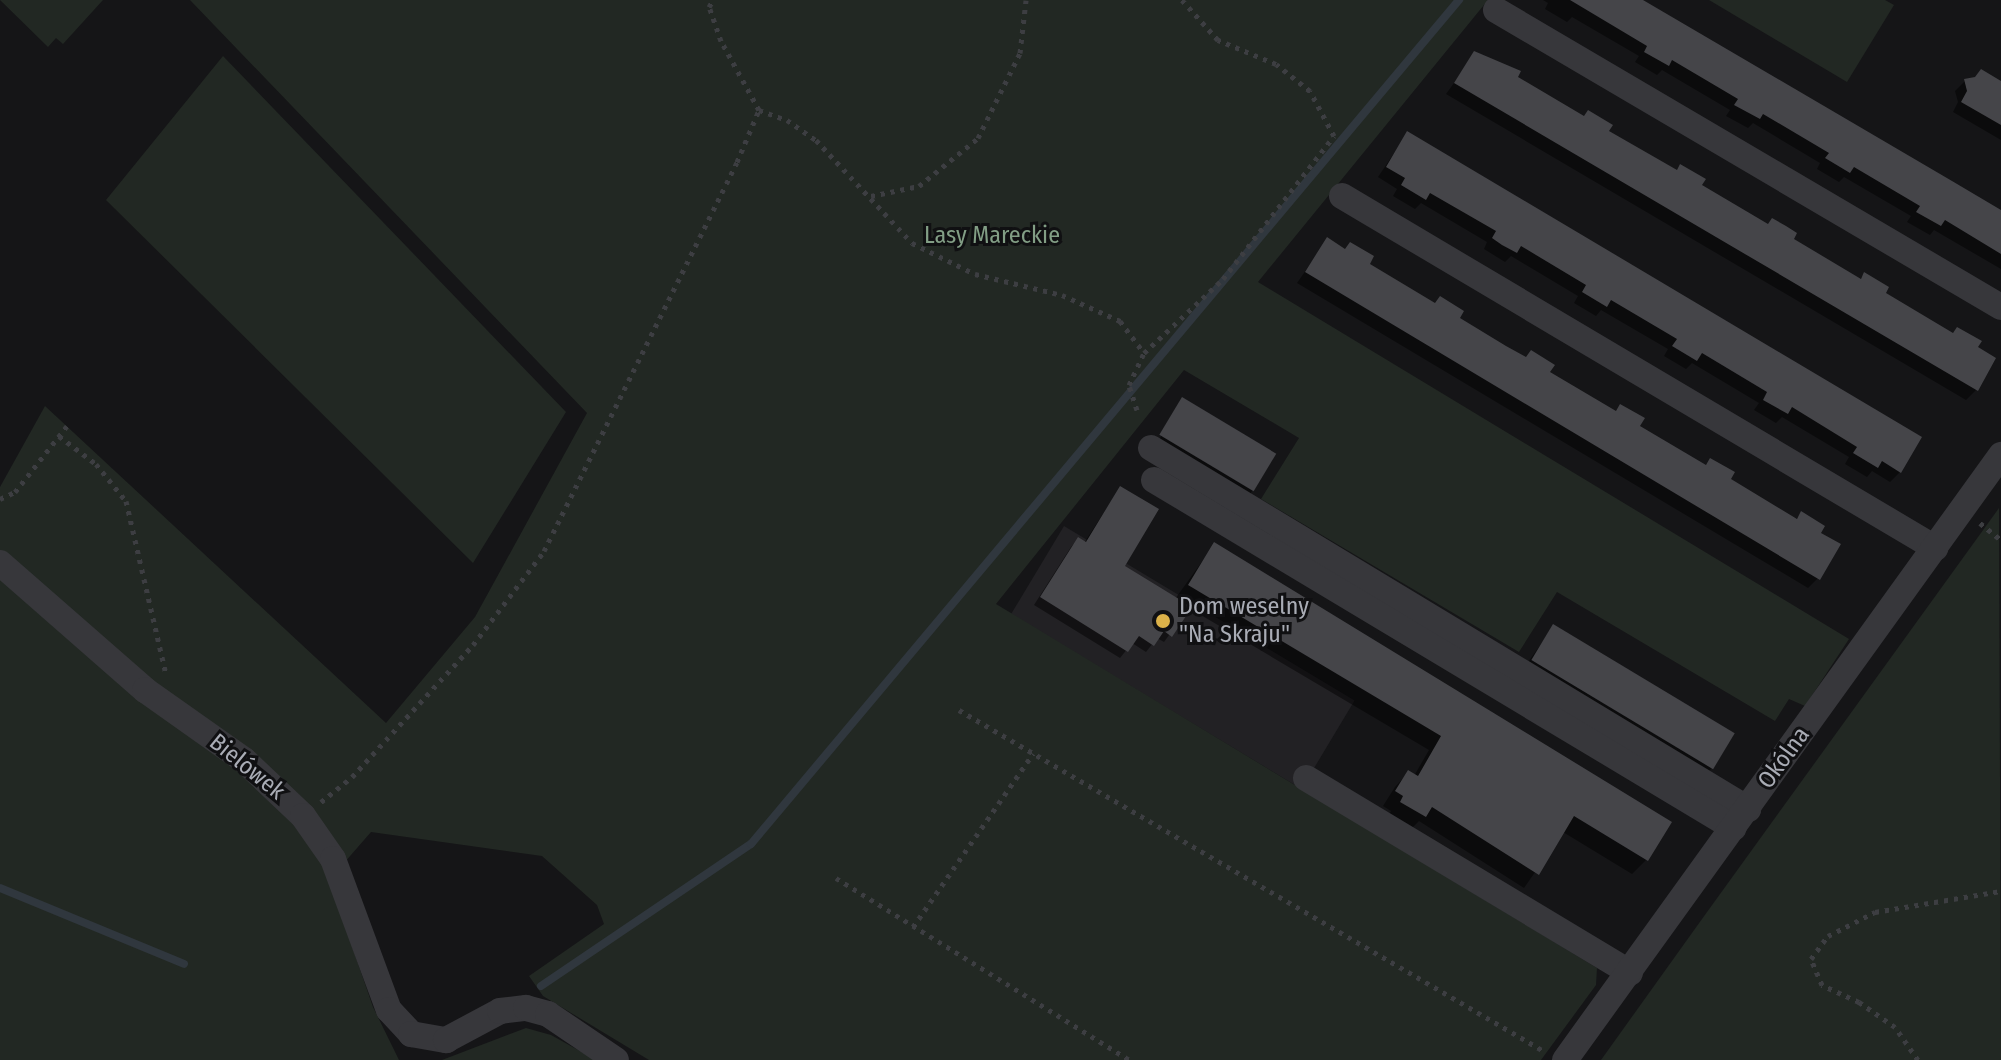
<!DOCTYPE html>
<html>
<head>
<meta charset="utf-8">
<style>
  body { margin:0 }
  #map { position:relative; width:2001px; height:1060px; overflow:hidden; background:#151517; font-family:"Fira Sans Condensed",sans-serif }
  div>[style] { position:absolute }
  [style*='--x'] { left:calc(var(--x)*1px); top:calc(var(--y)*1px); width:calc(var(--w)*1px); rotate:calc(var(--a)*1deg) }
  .built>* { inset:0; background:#222124; transform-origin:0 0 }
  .green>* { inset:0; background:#222823 }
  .shadow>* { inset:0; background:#0007; transform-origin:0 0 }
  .stream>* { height:8px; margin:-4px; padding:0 4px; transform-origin:4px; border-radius:4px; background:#30373e }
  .building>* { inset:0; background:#454549; transform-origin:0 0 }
  .path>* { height:5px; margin-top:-2.5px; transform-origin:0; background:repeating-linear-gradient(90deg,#3d3e42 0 4px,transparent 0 10px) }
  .minor>* { height:26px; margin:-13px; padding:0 13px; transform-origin:13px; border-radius:13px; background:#37373b }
  .dots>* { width:22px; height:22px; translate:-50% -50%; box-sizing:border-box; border:4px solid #101012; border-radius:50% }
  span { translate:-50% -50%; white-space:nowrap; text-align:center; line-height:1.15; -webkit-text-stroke:6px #101012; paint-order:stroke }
  .park-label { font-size:24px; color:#829e85 }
  .poi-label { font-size:24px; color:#a9acb5 }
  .left { translate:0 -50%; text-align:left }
  .street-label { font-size:24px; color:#a9acb5 }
</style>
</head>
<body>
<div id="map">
  <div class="built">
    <i style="left:1064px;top:526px;width:339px;height:103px;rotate:31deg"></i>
  </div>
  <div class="green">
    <i style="clip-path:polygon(0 0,103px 0,63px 44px,56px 38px,48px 47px)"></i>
    <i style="clip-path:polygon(190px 0,1488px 0,1258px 282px,1849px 639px,1805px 706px,1789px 699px,1775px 721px,1557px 592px,1519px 652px,1261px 499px,1299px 438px,1184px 370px,996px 604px,1597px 968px,1596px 985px,1541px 1060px,649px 1060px,543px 996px,529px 976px,604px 924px,597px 905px,542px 856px,371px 832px,344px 863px,169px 696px,0 552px,0 487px,45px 406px,386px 723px,475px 617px,587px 413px)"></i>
    <i style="clip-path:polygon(1709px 0,1885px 0,1894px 5px,1847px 82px)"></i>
    <i style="clip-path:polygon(223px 56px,566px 412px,473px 563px,106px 200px)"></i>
    <i style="clip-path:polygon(1999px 508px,2001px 1060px,1601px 1060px,1702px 919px)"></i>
    <i style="clip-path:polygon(0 574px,277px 802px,325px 868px,373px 1007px,399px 1060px,0 1060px)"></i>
    <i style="clip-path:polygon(526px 1028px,551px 1035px,596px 1060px,442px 1060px)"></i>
  </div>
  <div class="shadow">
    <i style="clip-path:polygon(1543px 0,1639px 0,2001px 215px,2001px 269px,1934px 230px,1930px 235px,1907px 222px,1911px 216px,1844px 177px,1839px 182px,1817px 169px,1820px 163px,1753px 123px,1748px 128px,1726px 116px,1730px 110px,1662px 70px,1657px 75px,1635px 62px,1639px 56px,1572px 17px,1567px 22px,1545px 9px,1548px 3px)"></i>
    <i style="clip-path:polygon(1475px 54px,1859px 280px,1864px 275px,1883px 294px,1952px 334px,1957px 329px,1975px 348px,1976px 390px,1966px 400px,1446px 94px)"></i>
    <i style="clip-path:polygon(1965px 81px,2001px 83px,2001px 140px,1953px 112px,1958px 102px,1955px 91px)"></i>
    <i style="clip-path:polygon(1407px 134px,1900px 472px,1890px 482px,1872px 471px,1867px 477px,1845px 464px,1849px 457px,1782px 417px,1776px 423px,1754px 410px,1759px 403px,1692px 363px,1686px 369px,1664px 356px,1668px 349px,1601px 310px,1596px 316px,1574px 303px,1578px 296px,1511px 256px,1505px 262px,1484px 249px,1487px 242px,1421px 203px,1415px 209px,1393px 196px,1397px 189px,1378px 177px)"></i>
    <i style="clip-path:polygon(1327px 240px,1705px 466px,1711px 460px,1728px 480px,1795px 520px,1801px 514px,1819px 534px,1818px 578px,1808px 588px,1297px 283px)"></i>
    <i style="left:1183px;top:400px;width:106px;height:63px;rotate:31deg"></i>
    <i style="clip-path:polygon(1120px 488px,1122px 566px,1175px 599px,1214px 545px,1669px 823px,1646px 860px,1632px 874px,1563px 832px,1524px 888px,1419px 821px,1410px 830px,1388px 816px,1391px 811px,1383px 806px,1395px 787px,1408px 773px,1414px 776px,1429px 750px,1189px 608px,1164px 642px,1157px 638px,1146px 652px,1132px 643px,1120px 658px,1034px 605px,1071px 547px,1078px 539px,1084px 543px)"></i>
    <i style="clip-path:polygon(1554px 626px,1712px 768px,1697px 783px,1518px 676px)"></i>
  </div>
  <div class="stream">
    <i style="--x:0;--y:888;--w:199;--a:22.4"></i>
    <i style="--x:541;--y:986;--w:254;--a:-34.1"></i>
    <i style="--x:751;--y:844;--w:1102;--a:-50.01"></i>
  </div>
  <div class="building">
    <i style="clip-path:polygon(1570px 0,1643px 0,1952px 181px,2001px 210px,2001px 254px,1945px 220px,1941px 226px,1916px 212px,1920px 206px,1854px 167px,1850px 173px,1825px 158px,1829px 153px,1763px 114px,1760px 119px,1734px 105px,1738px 99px,1672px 60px,1669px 66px,1644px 52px,1647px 46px)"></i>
    <i style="clip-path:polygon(1474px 51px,1521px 71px,1518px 77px,1584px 116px,1588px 110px,1613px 125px,1609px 131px,1677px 170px,1680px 164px,1706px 179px,1702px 185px,1768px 224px,1772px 218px,1786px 226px,1797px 233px,1794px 239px,1861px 279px,1864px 272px,1889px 287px,1886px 293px,1953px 333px,1957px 327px,1982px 341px,1978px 347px,1996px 358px,1978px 391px,1454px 83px)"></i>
    <i style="clip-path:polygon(1981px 69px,2001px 81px,2001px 125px,1961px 102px,1967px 91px,1964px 79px,1975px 77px)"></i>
    <i style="clip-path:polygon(1407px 131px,1922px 437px,1901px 473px,1882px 461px,1878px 468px,1853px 453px,1857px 447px,1792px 407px,1788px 414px,1763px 400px,1767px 392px,1702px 353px,1697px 361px,1672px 346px,1677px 339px,1611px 300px,1607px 307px,1582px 292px,1586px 285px,1521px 246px,1517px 253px,1502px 245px,1492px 238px,1496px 231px,1430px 193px,1426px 200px,1401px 185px,1405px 178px,1386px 167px)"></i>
    <i style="clip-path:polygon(1327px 237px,1345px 249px,1350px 242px,1374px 256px,1370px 264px,1435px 303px,1440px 296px,1464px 311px,1460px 318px,1506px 346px,1526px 357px,1531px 350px,1555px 365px,1550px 372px,1616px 411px,1620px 404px,1645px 418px,1640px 426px,1706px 465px,1710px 458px,1735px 472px,1731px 479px,1797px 519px,1801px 511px,1825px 526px,1821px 533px,1841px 544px,1820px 580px,1305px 272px)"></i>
    <i style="left:1182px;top:397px;width:110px;height:44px;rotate:31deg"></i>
    <i style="clip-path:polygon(1120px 486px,1159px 509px,1125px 566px,1192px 607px,1172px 637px,1164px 631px,1154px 646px,1139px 636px,1128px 652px,1040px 597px,1078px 537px,1086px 542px)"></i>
    <i style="clip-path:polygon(1214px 542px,1672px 822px,1648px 861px,1574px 816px,1539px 875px,1432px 807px,1426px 817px,1400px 802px,1403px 796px,1395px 791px,1408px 770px,1418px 776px,1441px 736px,1188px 585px)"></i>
    <i style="left:1553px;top:624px;width:212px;height:42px;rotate:31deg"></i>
  </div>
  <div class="path">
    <i style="--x:759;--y:110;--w:30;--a:20"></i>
    <i style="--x:787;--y:120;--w:35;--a:35"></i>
    <i style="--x:816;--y:140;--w:141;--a:47"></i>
    <i style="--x:912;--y:243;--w:70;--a:26.2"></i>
    <i style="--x:975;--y:274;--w:89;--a:13.6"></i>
    <i style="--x:1062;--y:295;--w:64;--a:24.1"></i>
    <i style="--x:1120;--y:321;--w:40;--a:53"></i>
    <i style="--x:871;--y:196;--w:49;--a:-11.8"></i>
    <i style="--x:919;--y:186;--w:76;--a:-39.1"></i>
    <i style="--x:978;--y:138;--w:95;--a:-63.7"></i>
    <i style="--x:1020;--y:53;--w:53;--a:-83.5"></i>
    <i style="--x:1137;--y:410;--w:26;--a:-108"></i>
    <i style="--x:1129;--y:385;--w:35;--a:-65"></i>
    <i style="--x:1144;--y:353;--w:108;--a:-43.1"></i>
    <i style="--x:1223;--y:279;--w:181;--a:-52.2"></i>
    <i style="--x:1334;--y:136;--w:51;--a:-118.1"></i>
    <i style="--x:1310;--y:91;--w:43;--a:-141.5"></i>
    <i style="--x:1276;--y:64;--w:63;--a:-157.5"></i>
    <i style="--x:1218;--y:40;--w:54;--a:-132"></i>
    <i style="--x:59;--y:436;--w:46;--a:37.1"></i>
    <i style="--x:96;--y:464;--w:48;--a:51"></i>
    <i style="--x:126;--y:501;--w:178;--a:77"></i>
    <i style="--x:0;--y:499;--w:17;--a:-25"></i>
    <i style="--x:15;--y:492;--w:84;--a:-51.8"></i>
    <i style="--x:1980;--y:523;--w:27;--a:39"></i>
    <i style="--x:959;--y:710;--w:675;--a:30.25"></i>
    <i style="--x:321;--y:802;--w:40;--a:-39"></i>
    <i style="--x:352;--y:777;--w:179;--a:-47.5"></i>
    <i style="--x:473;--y:645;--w:118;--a:-52.9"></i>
    <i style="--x:544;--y:551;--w:434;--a:-63.6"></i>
    <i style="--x:737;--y:162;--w:56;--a:-67.1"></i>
    <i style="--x:759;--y:110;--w:79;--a:-118.8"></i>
    <i style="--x:721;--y:41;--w:36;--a:-109"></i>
    <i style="--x:709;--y:7;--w:8;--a:-60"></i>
    <i style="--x:836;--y:878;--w:345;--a:31.8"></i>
    <i style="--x:913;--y:927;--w:211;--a:-55.3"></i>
    <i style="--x:1918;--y:1060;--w:40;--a:-124.9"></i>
    <i style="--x:1895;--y:1027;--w:44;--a:-145.2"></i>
    <i style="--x:1859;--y:1002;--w:41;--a:-155.3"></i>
    <i style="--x:1822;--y:985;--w:28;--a:-113"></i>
    <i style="--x:1811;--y:959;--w:29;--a:-54"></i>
    <i style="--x:1828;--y:936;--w:53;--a:-27.1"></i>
    <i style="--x:1875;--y:912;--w:128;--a:-9.5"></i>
  </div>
  <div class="minor">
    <i style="--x:1496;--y:10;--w:586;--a:30.46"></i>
    <i style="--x:1342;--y:196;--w:690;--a:30.69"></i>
    <i style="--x:1151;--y:448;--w:698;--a:31.16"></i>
    <i style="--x:1154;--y:480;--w:676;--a:30.96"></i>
    <i style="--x:0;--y:563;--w:193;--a:41.2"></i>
    <i style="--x:145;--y:690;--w:121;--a:35.3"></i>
    <i style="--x:244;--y:760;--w:81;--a:43.5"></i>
    <i style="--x:303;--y:816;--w:52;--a:55.1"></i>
    <i style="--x:333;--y:859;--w:161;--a:69.7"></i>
    <i style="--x:389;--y:1010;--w:33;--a:47"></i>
    <i style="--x:411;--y:1034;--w:36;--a:10"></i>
    <i style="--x:446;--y:1040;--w:61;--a:-28.2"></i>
    <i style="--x:500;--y:1011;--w:26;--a:-7"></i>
    <i style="--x:526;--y:1008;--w:23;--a:15"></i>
    <i style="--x:548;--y:1014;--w:82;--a:34.1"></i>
    <i style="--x:1306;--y:778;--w:378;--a:31"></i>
    <i style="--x:1565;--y:1060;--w:746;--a:-54.22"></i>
  </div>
  <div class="dots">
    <i style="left:1163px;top:621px;background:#dbb149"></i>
  </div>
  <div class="park-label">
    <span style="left:992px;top:236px">Lasy Mareckie</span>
  </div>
  <div class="poi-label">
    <span class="left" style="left:1179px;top:621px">Dom weselny<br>"Na Skraju"</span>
  </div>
  <div class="street-label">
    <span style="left:1784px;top:758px;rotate:-54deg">Okólna</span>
    <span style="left:247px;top:767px;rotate:39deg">Bielówek</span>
  </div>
</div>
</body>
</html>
